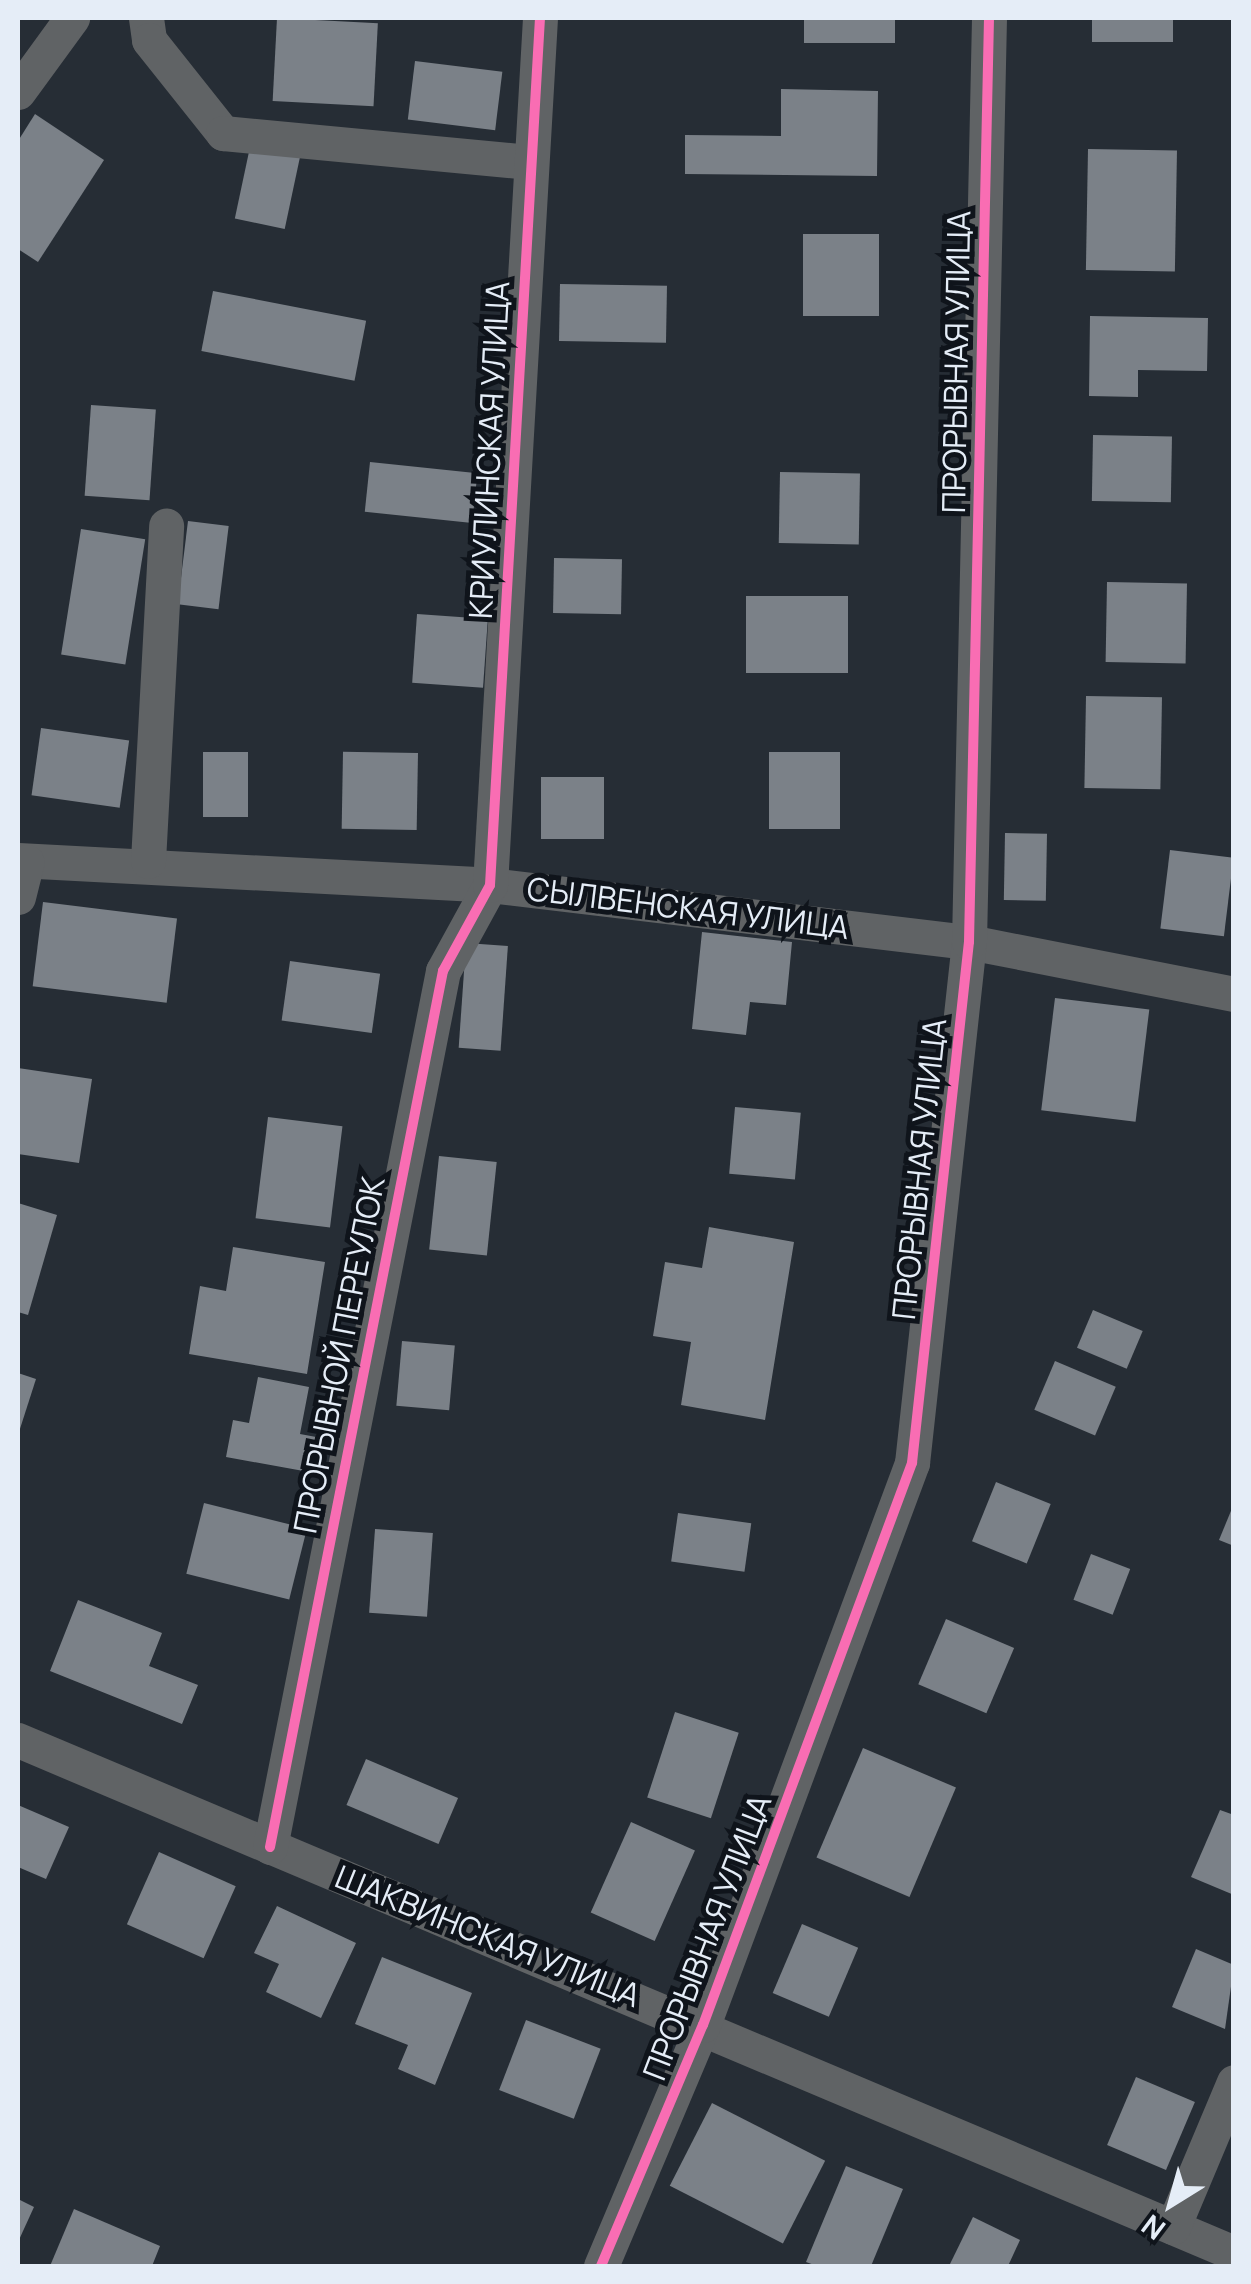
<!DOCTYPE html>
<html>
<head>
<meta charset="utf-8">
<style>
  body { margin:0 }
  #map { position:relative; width:1251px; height:2284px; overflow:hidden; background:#262d35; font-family:Manrope,sans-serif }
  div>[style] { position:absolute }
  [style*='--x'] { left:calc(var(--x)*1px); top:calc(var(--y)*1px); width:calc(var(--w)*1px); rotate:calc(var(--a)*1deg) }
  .building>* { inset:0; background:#7b8188; transform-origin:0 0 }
  .street>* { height:35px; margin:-17.5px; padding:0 17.5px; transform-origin:17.5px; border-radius:17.5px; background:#606365 }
  .cycleway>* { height:10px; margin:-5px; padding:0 5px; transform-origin:5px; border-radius:5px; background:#f96db3 }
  span { translate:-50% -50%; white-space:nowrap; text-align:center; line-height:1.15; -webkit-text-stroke:10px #0f141b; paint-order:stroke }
  .street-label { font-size:32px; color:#e5edf7 }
  .frame { position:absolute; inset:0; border:20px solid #e5edf7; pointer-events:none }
  .north { position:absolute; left:1121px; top:2154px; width:100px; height:100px; -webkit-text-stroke:8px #0f141b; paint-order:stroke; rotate:217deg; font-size:28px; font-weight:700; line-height:40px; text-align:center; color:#e5edf7 }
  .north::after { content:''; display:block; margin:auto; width:35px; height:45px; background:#e5edf7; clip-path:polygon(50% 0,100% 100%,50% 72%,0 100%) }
</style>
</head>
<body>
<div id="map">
  <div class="building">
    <i style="left:277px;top:18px;width:101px;height:83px;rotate:3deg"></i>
    <i style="left:804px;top:18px;width:91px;height:25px"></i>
    <i style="left:1092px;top:18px;width:81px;height:24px"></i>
    <i style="left:415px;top:61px;width:88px;height:59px;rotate:7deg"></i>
    <i style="clip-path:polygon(781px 89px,878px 91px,877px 176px,685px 174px,685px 135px,781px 136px)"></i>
    <i style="clip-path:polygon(35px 114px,104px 160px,38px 262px,18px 249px,18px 141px)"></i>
    <i style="left:250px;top:147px;width:51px;height:73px;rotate:12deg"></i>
    <i style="left:1088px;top:149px;width:89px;height:121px;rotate:1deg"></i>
    <i style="left:803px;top:234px;width:76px;height:82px"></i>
    <i style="left:560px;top:284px;width:107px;height:57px;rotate:1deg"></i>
    <i style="left:213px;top:291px;width:156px;height:61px;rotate:11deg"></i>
    <i style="clip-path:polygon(1090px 316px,1208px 318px,1207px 371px,1138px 370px,1138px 397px,1089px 396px)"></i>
    <i style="left:91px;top:405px;width:65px;height:91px;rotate:4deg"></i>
    <i style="left:1093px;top:435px;width:79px;height:66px;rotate:1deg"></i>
    <i style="left:370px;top:462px;width:108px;height:50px;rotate:6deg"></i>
    <i style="left:780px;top:472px;width:80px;height:71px;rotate:1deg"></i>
    <i style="left:188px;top:521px;width:41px;height:84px;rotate:7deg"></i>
    <i style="left:81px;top:529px;width:65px;height:127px;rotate:9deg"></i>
    <i style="left:554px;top:558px;width:68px;height:55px;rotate:1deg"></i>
    <i style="left:1107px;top:582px;width:80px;height:80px;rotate:1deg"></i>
    <i style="left:746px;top:596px;width:102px;height:77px"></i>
    <i style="left:417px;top:614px;width:71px;height:69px;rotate:4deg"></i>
    <i style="left:1086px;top:696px;width:76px;height:92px;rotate:1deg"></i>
    <i style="left:41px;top:728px;width:89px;height:68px;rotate:8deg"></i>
    <i style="left:203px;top:752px;width:45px;height:65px"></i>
    <i style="left:769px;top:752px;width:71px;height:77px"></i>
    <i style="left:418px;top:753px;width:77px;height:75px;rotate:91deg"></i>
    <i style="left:541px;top:777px;width:63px;height:62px"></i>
    <i style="left:1005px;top:833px;width:42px;height:67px;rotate:1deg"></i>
    <i style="left:1170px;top:850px;width:64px;height:79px;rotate:7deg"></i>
    <i style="left:43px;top:902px;width:135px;height:85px;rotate:7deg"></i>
    <i style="clip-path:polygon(702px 932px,792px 942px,786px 1005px,750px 1002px,746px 1035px,692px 1029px)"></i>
    <i style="left:466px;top:943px;width:42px;height:105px;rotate:4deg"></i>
    <i style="left:290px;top:961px;width:91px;height:60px;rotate:8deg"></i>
    <i style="left:1055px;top:998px;width:95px;height:113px;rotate:7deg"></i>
    <i style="clip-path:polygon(18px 1068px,92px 1079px,79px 1163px,18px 1154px)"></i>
    <i style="left:735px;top:1107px;width:66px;height:67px;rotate:5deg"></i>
    <i style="left:268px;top:1117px;width:75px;height:102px;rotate:7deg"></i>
    <i style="left:439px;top:1156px;width:58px;height:94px;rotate:6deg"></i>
    <i style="clip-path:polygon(18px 1203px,57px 1215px,28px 1315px,18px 1312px)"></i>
    <i style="clip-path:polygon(709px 1227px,794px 1242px,765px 1420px,681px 1405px,691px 1342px,653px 1336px,665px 1262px,702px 1268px)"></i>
    <i style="clip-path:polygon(233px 1247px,325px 1262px,307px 1374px,189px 1354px,200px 1286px,226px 1291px)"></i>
    <i style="left:1093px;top:1310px;width:54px;height:41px;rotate:23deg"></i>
    <i style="left:402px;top:1341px;width:53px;height:65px;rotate:5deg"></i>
    <i style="left:1055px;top:1361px;width:66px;height:53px;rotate:23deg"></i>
    <i style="clip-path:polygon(18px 1373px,36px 1379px,18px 1435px)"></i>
    <i style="clip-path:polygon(258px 1377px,309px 1387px,300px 1434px,327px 1439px,320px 1474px,226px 1457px,233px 1420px,249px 1423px)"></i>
    <i style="left:996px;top:1482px;width:59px;height:64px;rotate:22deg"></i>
    <i style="left:204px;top:1503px;width:106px;height:73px;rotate:14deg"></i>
    <i style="clip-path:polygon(1233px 1506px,1234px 1506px,1234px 1546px,1219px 1540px)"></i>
    <i style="left:678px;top:1513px;width:74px;height:49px;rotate:8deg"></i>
    <i style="left:375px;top:1529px;width:58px;height:84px;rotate:4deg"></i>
    <i style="left:1091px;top:1554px;width:42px;height:49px;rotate:21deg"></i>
    <i style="clip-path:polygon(78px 1600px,162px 1633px,149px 1666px,198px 1685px,182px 1724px,50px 1671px)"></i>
    <i style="left:946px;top:1619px;width:74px;height:71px;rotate:23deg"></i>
    <i style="left:675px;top:1712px;width:67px;height:90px;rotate:18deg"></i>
    <i style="left:863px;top:1748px;width:101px;height:119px;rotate:23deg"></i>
    <i style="left:366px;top:1759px;width:100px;height:50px;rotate:23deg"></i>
    <i style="clip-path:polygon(18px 1805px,69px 1827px,46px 1879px,18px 1867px)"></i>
    <i style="clip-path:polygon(1220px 1810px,1234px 1815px,1234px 1895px,1191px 1877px)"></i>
    <i style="left:631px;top:1822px;width:70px;height:99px;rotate:24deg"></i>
    <i style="left:159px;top:1852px;width:84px;height:79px;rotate:24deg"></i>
    <i style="clip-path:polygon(277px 1906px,356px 1943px,321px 2018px,266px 1992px,279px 1964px,254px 1953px)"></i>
    <i style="left:802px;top:1924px;width:61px;height:75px;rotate:23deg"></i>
    <i style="clip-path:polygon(1196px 1949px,1234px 1965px,1225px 2029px,1172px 2007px)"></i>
    <i style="clip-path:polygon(382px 1957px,472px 1993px,435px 2085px,398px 2069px,408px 2045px,355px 2024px)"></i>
    <i style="left:526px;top:2020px;width:80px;height:75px;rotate:21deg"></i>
    <i style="left:1136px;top:2077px;width:64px;height:74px;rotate:23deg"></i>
    <i style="left:712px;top:2103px;width:127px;height:93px;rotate:27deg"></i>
    <i style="clip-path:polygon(846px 2166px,903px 2189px,871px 2266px,817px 2266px,806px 2262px)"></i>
    <i style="clip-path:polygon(18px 2199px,34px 2207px,18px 2242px)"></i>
    <i style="clip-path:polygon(74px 2209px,160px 2246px,152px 2266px,50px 2266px)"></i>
    <i style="clip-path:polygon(973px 2217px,1020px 2240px,1008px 2266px,949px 2266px)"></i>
  </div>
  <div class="street">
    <i style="--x:146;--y:18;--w:22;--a:82"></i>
    <i style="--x:149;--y:40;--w:119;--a:51.5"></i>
    <i style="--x:223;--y:133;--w:307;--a:5.4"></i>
    <i style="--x:18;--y:92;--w:92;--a:-53.9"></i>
    <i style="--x:18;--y:860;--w:473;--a:3"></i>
    <i style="--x:490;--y:885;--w:482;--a:6.8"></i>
    <i style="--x:969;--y:942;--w:270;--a:11.1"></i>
    <i style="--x:148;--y:861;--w:336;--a:-86.9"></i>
    <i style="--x:18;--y:897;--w:36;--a:-76"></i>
    <i style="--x:18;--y:1740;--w:1320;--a:22.87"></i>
    <i style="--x:270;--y:1847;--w:893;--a:-78.83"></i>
    <i style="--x:443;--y:971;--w:98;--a:-61.3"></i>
    <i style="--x:490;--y:885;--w:868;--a:-86.7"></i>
    <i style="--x:1173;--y:2227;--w:157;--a:-67.2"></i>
    <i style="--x:601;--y:2266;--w:262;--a:-67.1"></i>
    <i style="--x:703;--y:2025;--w:600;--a:-69.6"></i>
    <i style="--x:912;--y:1463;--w:524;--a:-83.76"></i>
    <i style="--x:969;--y:942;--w:924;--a:-88.76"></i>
  </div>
  <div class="cycleway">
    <i style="--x:270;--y:1847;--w:893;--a:-78.83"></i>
    <i style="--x:443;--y:971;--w:98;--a:-61.3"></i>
    <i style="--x:490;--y:885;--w:868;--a:-86.7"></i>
    <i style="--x:601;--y:2266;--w:262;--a:-67.1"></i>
    <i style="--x:703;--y:2025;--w:600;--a:-69.6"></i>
    <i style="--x:912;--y:1463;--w:524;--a:-83.76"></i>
    <i style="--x:969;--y:942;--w:924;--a:-88.76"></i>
  </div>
  <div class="street-label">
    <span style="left:956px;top:362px;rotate:-89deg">ПРОРЫВНАЯ УЛИЦА</span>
    <span style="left:489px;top:450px;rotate:-87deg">КРИУЛИНСКАЯ УЛИЦА</span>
    <span style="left:688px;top:908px;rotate:7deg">СЫЛВЕНСКАЯ УЛИЦА</span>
    <span style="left:919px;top:1169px;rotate:-84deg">ПРОРЫВНАЯ УЛИЦА</span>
    <span style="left:339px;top:1355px;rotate:-79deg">ПРОРЫВНОЙ ПЕРЕУЛОК</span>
    <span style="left:488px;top:1936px;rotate:22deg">ШАКВИНСКАЯ УЛИЦА</span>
    <span style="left:707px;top:1937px;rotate:-69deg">ПРОРЫВНАЯ УЛИЦА</span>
  </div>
  <div class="frame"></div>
  <div class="north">N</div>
</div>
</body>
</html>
